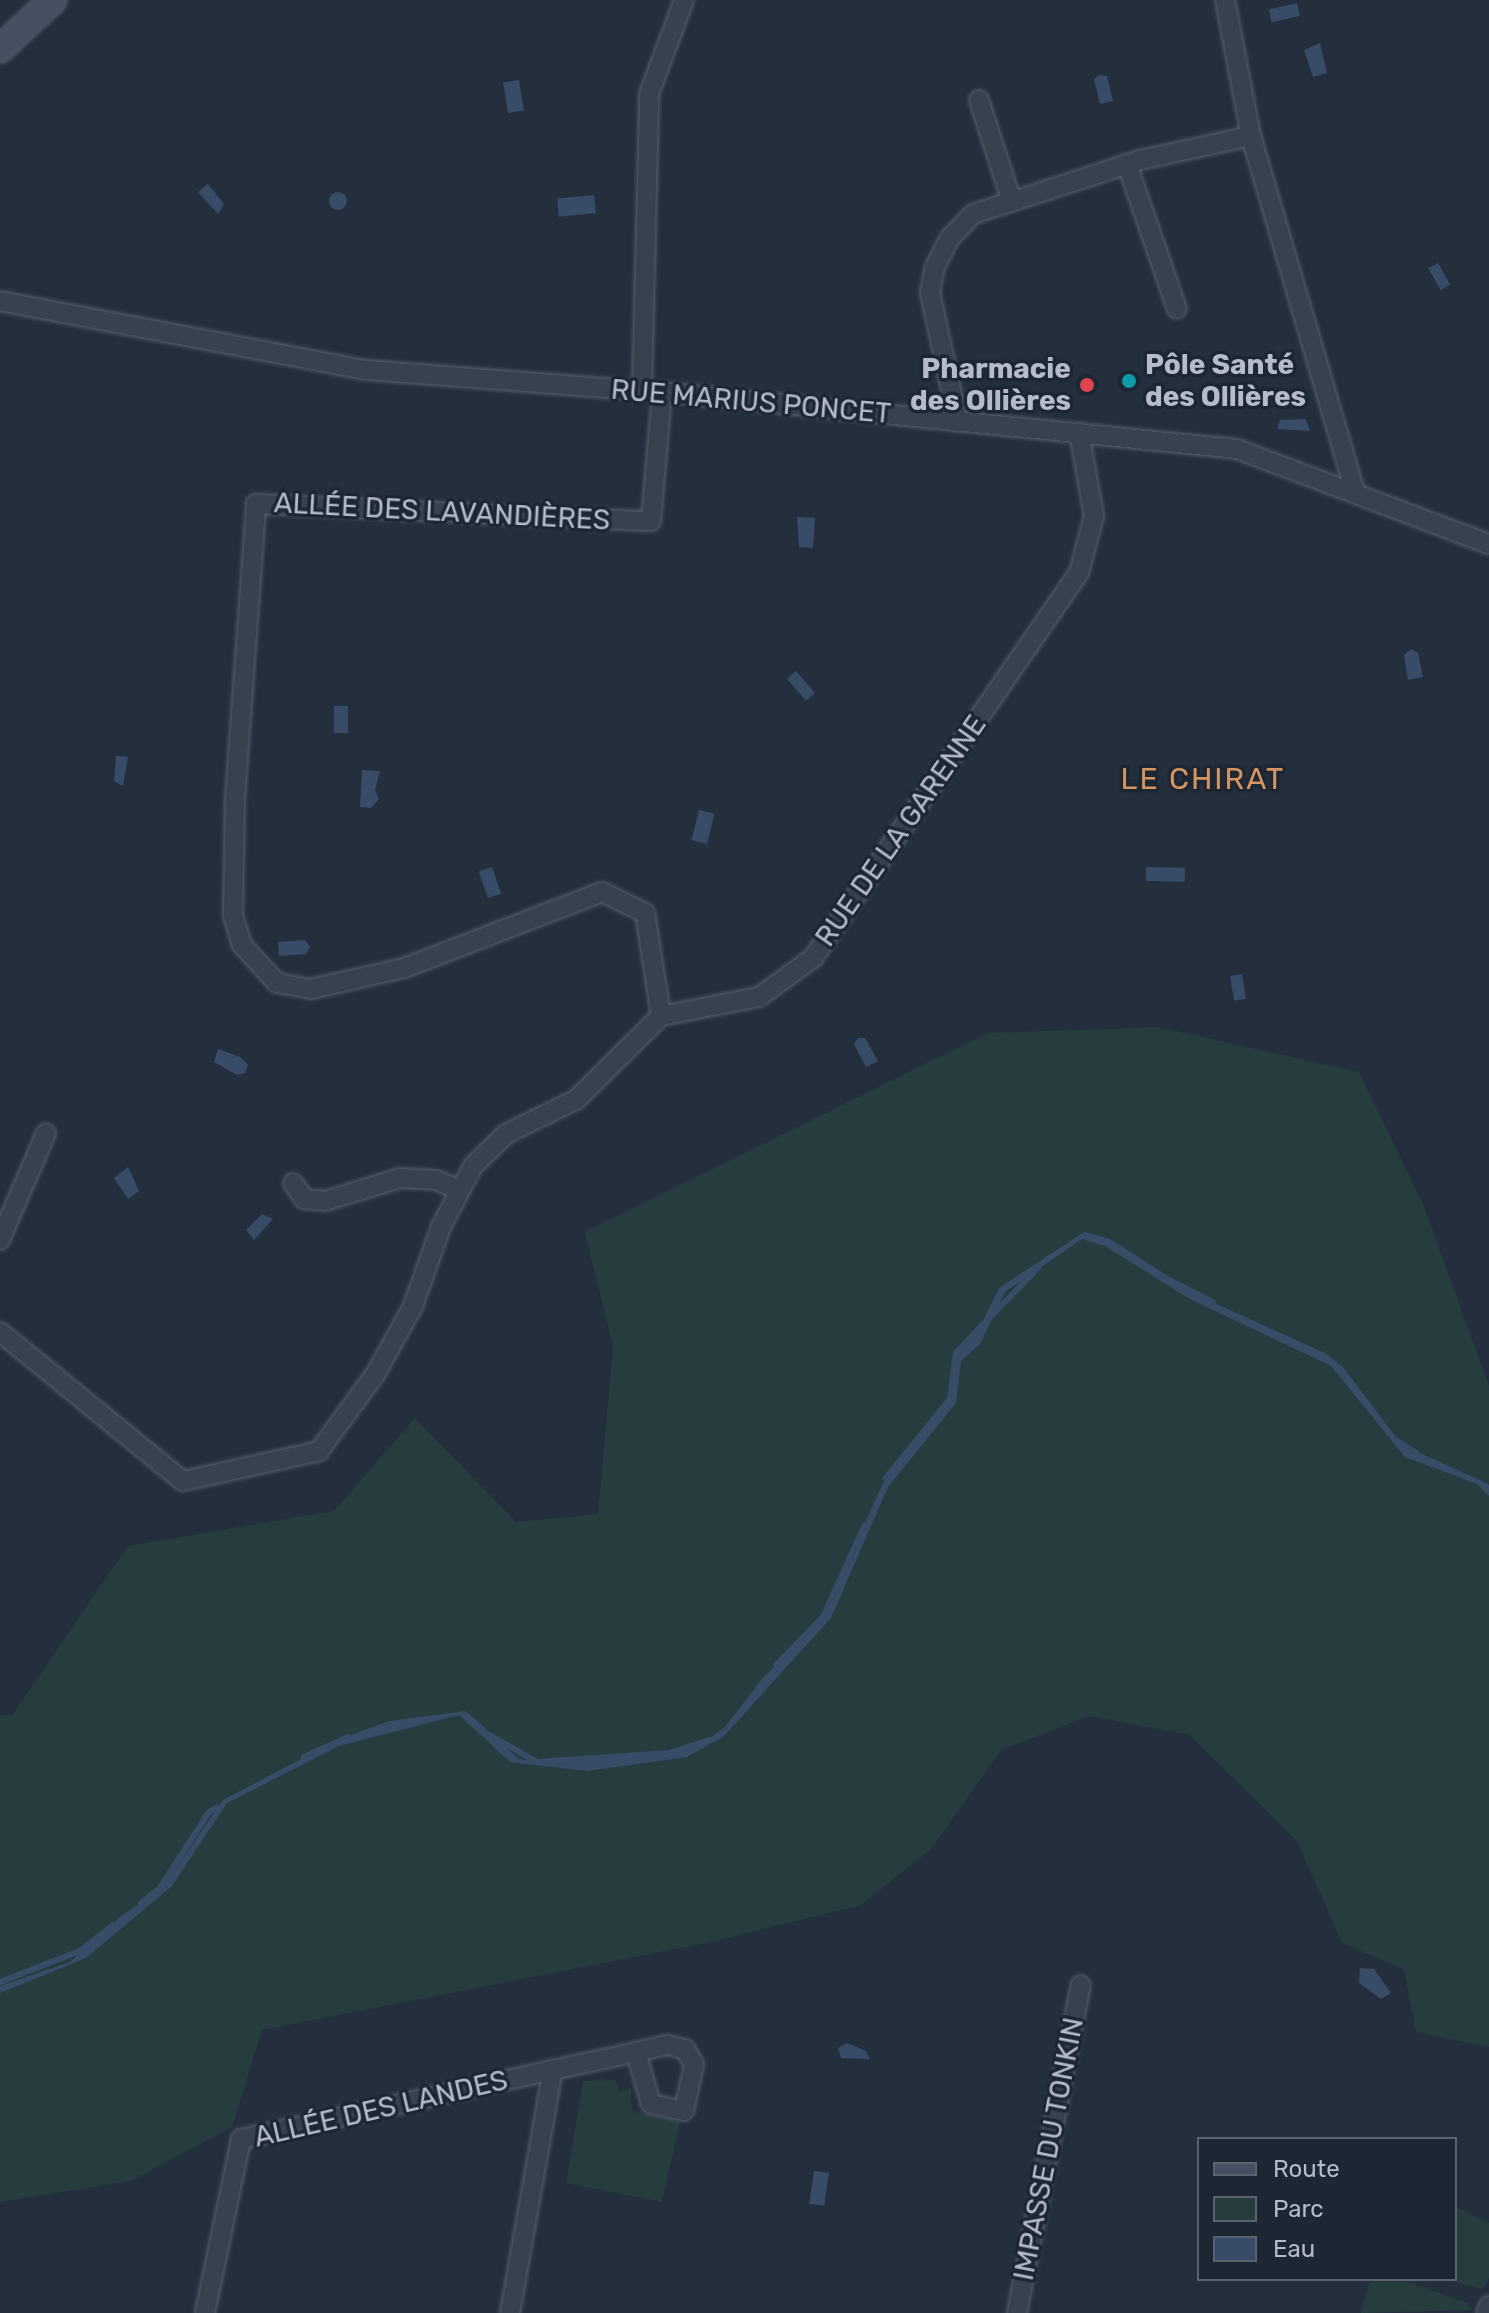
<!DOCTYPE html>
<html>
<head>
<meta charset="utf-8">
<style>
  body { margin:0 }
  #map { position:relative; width:1489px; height:2313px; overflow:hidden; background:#242f3e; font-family:Rubik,sans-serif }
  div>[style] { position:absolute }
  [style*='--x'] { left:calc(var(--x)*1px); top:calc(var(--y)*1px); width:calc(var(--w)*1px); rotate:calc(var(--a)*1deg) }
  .green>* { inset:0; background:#263c3f }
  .water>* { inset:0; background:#394c67; transform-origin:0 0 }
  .round { border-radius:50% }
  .stream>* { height:6px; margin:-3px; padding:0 3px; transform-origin:3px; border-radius:3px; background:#394c67 }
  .roads { filter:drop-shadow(0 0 2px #565f6c) drop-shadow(0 0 2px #565f6c) }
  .street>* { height:18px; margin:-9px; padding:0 9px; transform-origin:9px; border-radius:9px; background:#38414e }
  .secondary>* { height:26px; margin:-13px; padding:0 13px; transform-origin:13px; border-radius:13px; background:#465061 }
  .dots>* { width:22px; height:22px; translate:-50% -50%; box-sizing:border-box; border:4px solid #1d2633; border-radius:50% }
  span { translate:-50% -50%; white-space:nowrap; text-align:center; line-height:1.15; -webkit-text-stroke:7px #1d2633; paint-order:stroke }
  .poi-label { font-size:28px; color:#b4bcc9; font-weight:700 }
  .left { translate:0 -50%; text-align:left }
  .right { translate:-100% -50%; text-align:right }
  .street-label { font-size:28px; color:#b4bcc9 }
  .neighbourhood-label { font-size:30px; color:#d59563; letter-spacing:2px }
  .legend { position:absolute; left:1197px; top:2137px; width:260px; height:144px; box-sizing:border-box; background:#1d2633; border:2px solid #59626f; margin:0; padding:10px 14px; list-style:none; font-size:24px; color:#b4bcc9 }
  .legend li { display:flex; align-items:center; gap:16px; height:40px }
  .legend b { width:40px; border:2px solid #59626f }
</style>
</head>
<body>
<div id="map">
  <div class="green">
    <i style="clip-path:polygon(1158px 1027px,1359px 1072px,1423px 1204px,1489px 1386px,1489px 2047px,1416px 2032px,1404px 1969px,1342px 1943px,1297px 1841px,1190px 1735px,1089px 1716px,1001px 1750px,931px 1849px,861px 1905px,706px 1943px,262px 2030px,232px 2127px,130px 2181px,0 2202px,0 1716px,13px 1714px,128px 1546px,334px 1511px,415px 1418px,516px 1522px,598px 1514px,613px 1347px,585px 1232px,988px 1033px)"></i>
    <i style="clip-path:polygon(616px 2080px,619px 2091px,631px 2088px,632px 2111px,680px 2122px,662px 2202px,566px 2183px,583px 2081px)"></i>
    <i style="clip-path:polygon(1455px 2207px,1489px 2223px,1489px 2277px,1483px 2289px,1443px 2279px,1455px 2279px)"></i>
    <i style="clip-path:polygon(1383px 2279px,1400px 2279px,1467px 2303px,1472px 2310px,1361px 2313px,1369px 2283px)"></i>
  </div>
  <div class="water">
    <i style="left:1297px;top:3px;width:13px;height:29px;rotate:77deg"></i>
    <i style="clip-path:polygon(1320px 43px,1327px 73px,1313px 77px,1304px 50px)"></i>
    <i style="clip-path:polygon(1100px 75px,1107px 76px,1113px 101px,1100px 104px,1094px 79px)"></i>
    <i style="left:519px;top:80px;width:31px;height:16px;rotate:81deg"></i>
    <i style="clip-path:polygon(208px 184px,224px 204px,218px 214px,198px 192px)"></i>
    <i class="round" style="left:329px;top:192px;width:18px;height:18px"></i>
    <i style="left:594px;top:195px;width:18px;height:37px;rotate:84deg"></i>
    <i style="left:1438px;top:263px;width:25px;height:11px;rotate:61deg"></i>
    <i style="clip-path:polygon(1306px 419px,1310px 431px,1277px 429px,1280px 420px)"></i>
    <i style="clip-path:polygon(797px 517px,815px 518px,813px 548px,799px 547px)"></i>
    <i style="clip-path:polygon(1411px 649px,1418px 653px,1423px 677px,1408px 680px,1404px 655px)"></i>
    <i style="left:796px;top:671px;width:29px;height:12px;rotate:49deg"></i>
    <i style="left:334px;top:706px;width:14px;height:27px"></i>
    <i style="clip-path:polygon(116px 756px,128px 757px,123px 786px,114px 781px)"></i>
    <i style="clip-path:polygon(362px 770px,380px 771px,375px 790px,379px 799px,371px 808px,360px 807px)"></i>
    <i style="left:699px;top:810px;width:16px;height:31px;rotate:14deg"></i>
    <i style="left:492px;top:867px;width:28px;height:14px;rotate:71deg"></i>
    <i style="left:1146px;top:867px;width:39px;height:14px;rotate:1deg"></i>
    <i style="clip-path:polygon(305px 940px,310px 947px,306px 954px,279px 956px,278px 942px)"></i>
    <i style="left:1242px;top:974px;width:25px;height:12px;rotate:81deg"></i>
    <i style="clip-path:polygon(858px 1038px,865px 1038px,878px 1061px,866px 1067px,854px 1044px)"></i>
    <i style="clip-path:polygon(218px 1049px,240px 1057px,248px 1065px,245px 1073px,237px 1075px,214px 1062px)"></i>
    <i style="clip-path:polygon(128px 1167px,139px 1191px,128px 1199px,114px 1178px)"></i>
    <i style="clip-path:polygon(262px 1214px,273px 1219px,254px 1240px,246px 1230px)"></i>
    <i style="clip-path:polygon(1084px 1232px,1110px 1239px,1201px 1297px,1325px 1353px,1343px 1367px,1402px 1445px,1482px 1481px,1489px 1485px,1489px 1496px,1477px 1484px,1405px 1457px,1331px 1366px,1188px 1298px,1105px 1246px,1082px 1239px,1005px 1292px,980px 1344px,961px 1361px,956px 1403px,888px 1487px,831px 1618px,724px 1736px,687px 1757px,587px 1771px,510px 1762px,459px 1715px,339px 1746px,227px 1803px,172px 1886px,86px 1958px,0 1993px,0 1986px,70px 1962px,121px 1916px,163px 1888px,223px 1800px,335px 1741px,389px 1721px,466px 1711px,519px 1759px,555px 1764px,682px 1752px,703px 1743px,725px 1727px,762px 1679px,823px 1617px,883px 1483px,947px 1406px,954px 1357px,976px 1335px,999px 1288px)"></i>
    <i style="clip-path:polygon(1360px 1968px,1374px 1969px,1391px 1993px,1381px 1999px,1359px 1983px)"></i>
    <i style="clip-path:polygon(847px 2043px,866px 2051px,870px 2059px,841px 2058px,838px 2048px)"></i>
    <i style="left:814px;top:2171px;width:15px;height:33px;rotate:8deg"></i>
  </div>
  <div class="stream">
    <i style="--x:1159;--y:1275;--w:60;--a:26.6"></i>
    <i style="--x:991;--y:1316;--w:69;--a:-45.6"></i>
    <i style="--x:1396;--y:1440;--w:24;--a:33"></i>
    <i style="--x:886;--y:1478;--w:102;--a:-51"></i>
    <i style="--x:950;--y:1399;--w:46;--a:-82.6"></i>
    <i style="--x:956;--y:1353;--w:40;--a:-47"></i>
    <i style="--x:776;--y:1665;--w:67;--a:-45.6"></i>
    <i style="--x:823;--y:1617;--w:101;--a:-65.5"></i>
    <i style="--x:490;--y:1735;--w:54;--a:29.9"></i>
    <i style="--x:537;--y:1762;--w:132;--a:-3.9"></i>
    <i style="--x:669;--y:1753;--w:42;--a:-18"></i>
    <i style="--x:304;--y:1757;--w:48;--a:-24.4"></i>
    <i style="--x:141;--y:1903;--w:24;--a:-38"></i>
    <i style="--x:160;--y:1888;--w:90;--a:-57.2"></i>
    <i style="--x:209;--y:1812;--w:10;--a:-29"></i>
    <i style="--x:0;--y:1982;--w:86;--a:-21.2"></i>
    <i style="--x:80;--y:1951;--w:42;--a:-38.2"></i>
  </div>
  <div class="roads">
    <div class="street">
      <i style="--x:1225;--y:0;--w:138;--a:79.2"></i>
      <i style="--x:1251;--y:136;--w:370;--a:73.7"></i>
      <i style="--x:979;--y:100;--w:107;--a:72.1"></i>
      <i style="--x:1127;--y:164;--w:153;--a:71"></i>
      <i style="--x:0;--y:301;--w:372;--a:10.7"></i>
      <i style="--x:366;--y:370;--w:297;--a:4.3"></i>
      <i style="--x:662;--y:392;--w:578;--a:5.66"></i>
      <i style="--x:1237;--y:449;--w:269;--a:20.7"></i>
      <i style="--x:642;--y:391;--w:297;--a:-88.6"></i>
      <i style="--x:649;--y:94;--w:100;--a:-69.6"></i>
      <i style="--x:958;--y:422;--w:133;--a:-102.2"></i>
      <i style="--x:930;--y:292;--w:25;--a:-79"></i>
      <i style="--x:935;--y:267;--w:33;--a:-63"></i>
      <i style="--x:950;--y:238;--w:33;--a:-46"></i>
      <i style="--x:973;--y:214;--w:176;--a:-17.9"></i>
      <i style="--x:1140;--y:160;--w:114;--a:-12.2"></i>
      <i style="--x:661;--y:1016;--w:104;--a:-98.8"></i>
      <i style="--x:645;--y:913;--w:48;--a:-154"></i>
      <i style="--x:602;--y:892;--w:212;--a:159"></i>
      <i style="--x:404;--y:968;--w:95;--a:167.3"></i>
      <i style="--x:311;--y:989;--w:35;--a:-170"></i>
      <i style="--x:277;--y:983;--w:52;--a:-132.6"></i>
      <i style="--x:242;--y:945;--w:31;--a:-107"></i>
      <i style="--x:233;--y:915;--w:116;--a:-89"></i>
      <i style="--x:235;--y:799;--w:296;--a:-85.9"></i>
      <i style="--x:256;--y:504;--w:395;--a:2.5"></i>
      <i style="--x:651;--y:521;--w:129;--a:-85.1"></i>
      <i style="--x:293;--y:1183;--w:19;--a:55"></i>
      <i style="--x:304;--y:1199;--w:21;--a:5"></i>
      <i style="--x:325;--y:1201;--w:78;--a:-17"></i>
      <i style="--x:400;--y:1178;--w:36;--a:3"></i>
      <i style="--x:436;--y:1180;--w:26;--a:23"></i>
      <i style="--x:0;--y:1240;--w:116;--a:-66.7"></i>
      <i style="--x:0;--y:1332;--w:236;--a:39.2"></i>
      <i style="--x:183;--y:1481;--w:139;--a:-12.4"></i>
      <i style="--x:319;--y:1451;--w:97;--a:-53.8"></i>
      <i style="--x:376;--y:1373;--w:77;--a:-61.1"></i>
      <i style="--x:413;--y:1306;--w:84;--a:-70.5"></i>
      <i style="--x:441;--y:1227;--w:69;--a:-62.3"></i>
      <i style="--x:473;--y:1166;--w:46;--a:-44.1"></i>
      <i style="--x:506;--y:1134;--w:79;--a:-26.2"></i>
      <i style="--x:577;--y:1099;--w:118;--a:-44.7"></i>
      <i style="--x:661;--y:1016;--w:100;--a:-11"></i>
      <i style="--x:759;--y:997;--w:67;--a:-35.8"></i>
      <i style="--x:813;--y:958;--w:468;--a:-55.4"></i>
      <i style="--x:1079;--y:573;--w:59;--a:-75.3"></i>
      <i style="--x:1094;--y:516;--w:85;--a:-100.1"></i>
      <i style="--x:205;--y:2313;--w:178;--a:-78.3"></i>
      <i style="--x:241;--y:2139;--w:320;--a:-12.5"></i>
      <i style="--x:553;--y:2070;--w:85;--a:-12.2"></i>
      <i style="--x:636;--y:2052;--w:32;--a:-13"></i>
      <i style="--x:667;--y:2045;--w:18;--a:13"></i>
      <i style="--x:685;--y:2049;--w:17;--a:59"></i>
      <i style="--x:694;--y:2064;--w:48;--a:102"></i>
      <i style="--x:684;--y:2111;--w:34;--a:-168"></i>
      <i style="--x:651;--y:2104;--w:54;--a:-106.1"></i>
      <i style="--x:510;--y:2313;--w:247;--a:-80"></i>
      <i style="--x:1017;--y:2313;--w:334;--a:-79"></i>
      <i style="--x:1486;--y:2313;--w:8;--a:-67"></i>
    </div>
    <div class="secondary">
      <i style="--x:0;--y:49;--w:72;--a:-42.8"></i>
    </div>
  </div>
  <div class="dots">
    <i style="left:1129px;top:381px;background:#0f9aa8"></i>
    <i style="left:1087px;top:385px;background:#e0444e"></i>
  </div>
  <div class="poi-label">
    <span class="left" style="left:1145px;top:381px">Pôle Santé<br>des Ollières</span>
    <span class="right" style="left:1071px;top:385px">Pharmacie<br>des Ollières</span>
  </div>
  <div class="street-label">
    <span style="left:751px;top:402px;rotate:5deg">RUE MARIUS PONCET</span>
    <span style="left:442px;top:512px;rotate:3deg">ALLÉE DES LAVANDIÈRES</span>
    <span style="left:901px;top:831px;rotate:-55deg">RUE DE LA GARENNE</span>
    <span style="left:381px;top:2109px;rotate:-13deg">ALLÉE DES LANDES</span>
    <span style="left:1049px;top:2149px;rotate:-79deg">IMPASSE DU TONKIN</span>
  </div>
  <div class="neighbourhood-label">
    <span style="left:1203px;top:779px">LE CHIRAT</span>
  </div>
  <ul class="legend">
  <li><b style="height:10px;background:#465061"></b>Route</li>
  <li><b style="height:22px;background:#263c3f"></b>Parc</li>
  <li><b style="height:22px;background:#394c67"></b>Eau</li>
  </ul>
</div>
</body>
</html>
